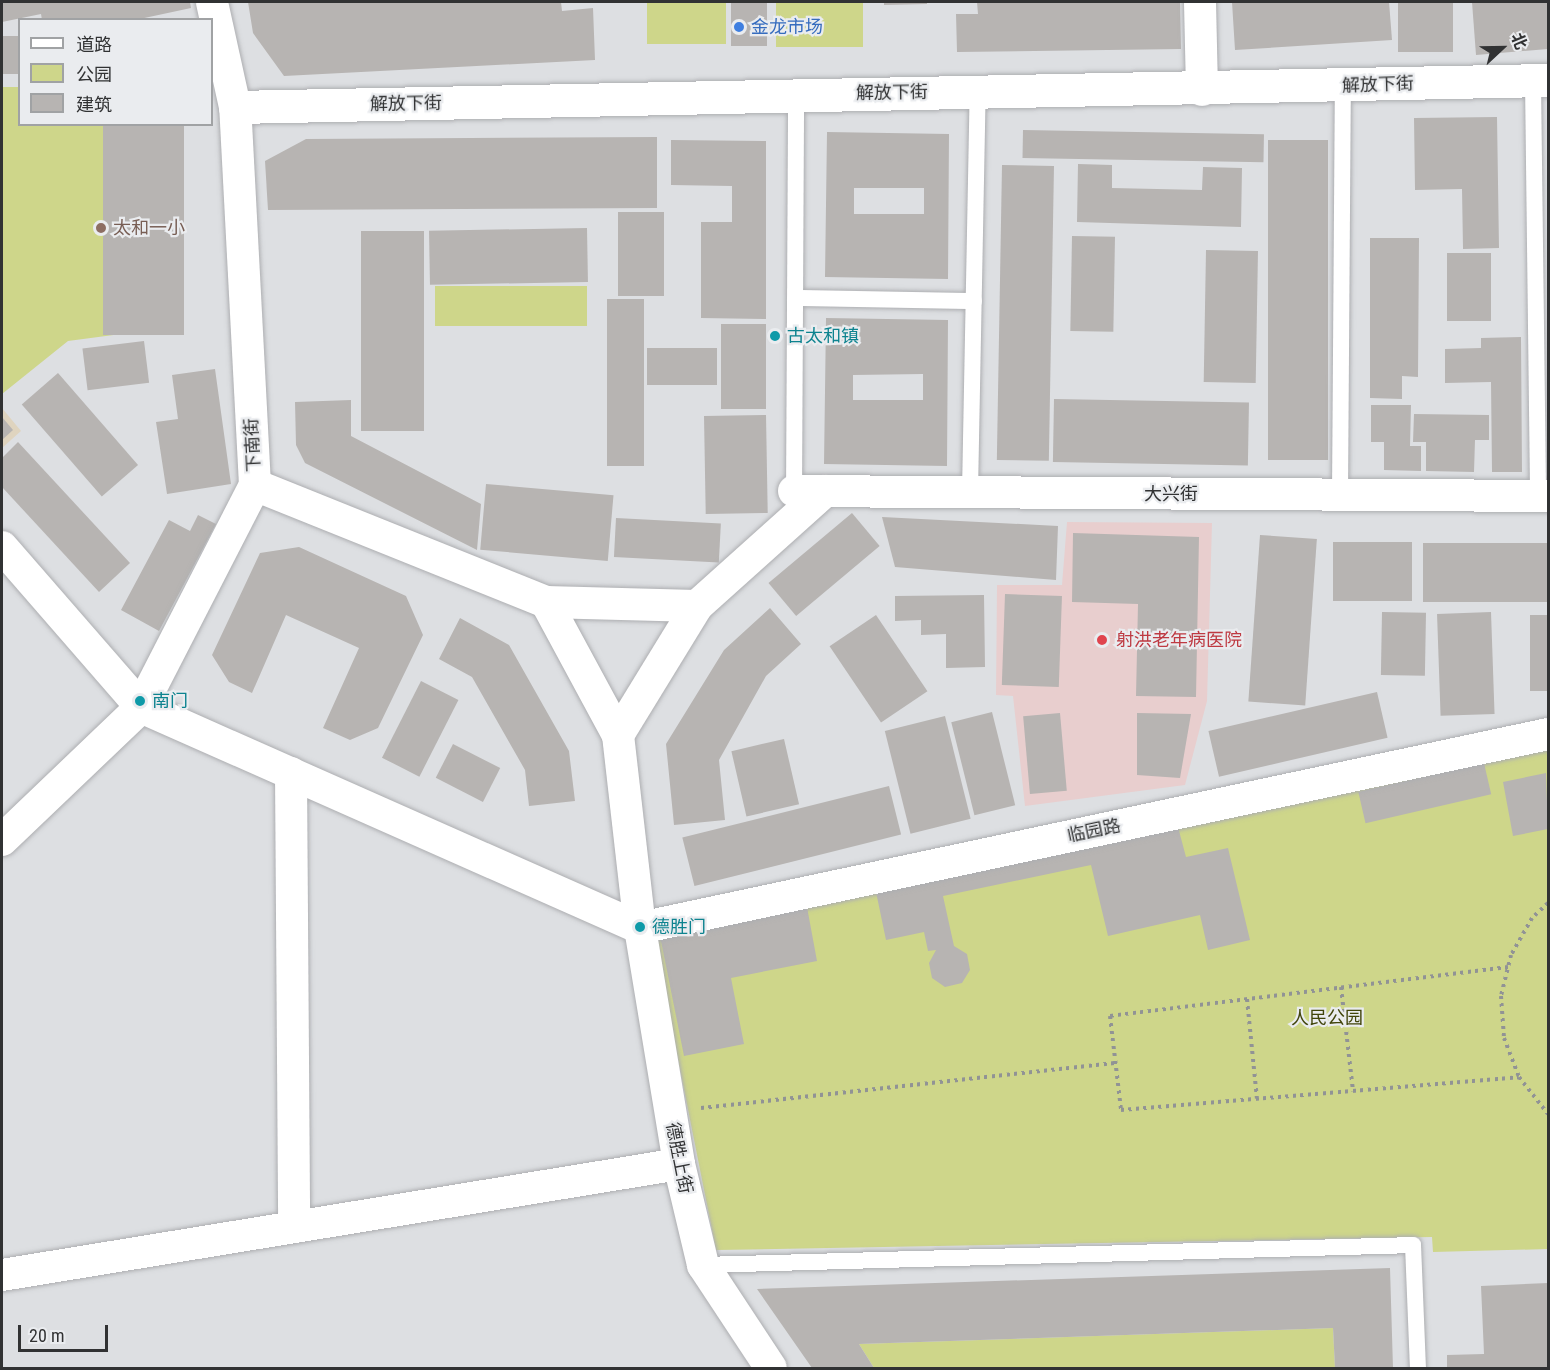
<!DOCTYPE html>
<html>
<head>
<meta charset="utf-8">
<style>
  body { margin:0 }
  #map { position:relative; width:1550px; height:1370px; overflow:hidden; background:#dddfe2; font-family:"Roboto Condensed","Noto Sans SC",sans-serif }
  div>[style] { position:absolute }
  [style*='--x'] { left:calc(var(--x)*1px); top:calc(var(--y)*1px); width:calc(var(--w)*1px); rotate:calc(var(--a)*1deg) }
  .education>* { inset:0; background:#dfd4bf }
  .medical>* { inset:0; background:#e8cece }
  .green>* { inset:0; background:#ced68a; transform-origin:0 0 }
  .building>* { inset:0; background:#b7b4b2; transform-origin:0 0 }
  .path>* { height:4px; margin-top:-2px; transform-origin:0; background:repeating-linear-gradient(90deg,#919395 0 3px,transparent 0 7.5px) }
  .roads { filter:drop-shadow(0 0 2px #adaeb1) drop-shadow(0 0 2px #adaeb1) }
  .service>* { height:16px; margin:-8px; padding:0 8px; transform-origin:8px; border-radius:8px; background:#fff }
  .minor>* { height:32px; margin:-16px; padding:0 16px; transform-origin:16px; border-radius:16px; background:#fff }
  .tertiary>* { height:33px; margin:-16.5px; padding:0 16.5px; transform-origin:16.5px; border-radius:16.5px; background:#fff }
  .dots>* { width:16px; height:16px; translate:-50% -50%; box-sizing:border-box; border:3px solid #eaecef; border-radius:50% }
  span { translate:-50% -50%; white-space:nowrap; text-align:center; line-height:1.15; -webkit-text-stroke:4.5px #eaecef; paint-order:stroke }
  .shop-label { font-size:18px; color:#366cbe }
  .left { translate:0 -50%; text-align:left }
  .street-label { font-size:18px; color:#313233 }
  .education-label { font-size:18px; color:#785e54 }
  .culture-label { font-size:18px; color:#0d838f }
  .health-label { font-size:18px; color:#be3a42 }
  .park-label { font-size:18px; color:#41450b }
  .frame { position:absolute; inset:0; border:3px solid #313233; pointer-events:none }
  .legend { position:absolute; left:18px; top:18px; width:195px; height:108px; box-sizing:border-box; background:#eaecef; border:2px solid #a0a2a4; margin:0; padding:8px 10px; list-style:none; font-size:18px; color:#313233 }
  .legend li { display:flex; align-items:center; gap:12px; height:30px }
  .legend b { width:30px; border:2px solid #a0a2a4 }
  .north { position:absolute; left:1472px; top:18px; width:60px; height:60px; -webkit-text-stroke:4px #eaecef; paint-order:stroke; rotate:68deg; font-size:16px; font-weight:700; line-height:24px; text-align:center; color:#313233 }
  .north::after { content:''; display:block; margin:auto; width:21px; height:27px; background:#313233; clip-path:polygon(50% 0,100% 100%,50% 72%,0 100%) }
  .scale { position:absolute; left:18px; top:1325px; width:90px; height:27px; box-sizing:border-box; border:3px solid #313233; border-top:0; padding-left:8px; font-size:18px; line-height:21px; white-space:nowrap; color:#313233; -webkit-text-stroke:4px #eaecef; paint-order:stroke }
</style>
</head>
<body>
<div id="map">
  <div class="education">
    <i style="clip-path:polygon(2px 408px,21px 431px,2px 448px)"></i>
  </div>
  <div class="medical">
    <i style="clip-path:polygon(1067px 522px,1212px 523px,1207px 701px,1185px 785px,1025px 806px,1013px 696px,996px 695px,997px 585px,1062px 585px)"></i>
  </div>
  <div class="green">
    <i style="left:647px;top:2px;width:79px;height:42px"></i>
    <i style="left:776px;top:2px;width:87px;height:45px"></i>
    <i style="clip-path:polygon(2px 87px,19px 87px,20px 124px,103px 125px,121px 334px,68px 341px,2px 394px)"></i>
    <i style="left:587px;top:286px;width:40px;height:152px;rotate:90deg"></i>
    <i style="clip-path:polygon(1548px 744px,1548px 1249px,1433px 1252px,1432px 1237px,716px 1250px,653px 934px)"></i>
    <i style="clip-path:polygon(1333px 1328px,1335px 1368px,874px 1368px,859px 1344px)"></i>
  </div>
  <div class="building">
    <i style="clip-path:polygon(2px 2px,190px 2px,191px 8px,135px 20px,42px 20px,41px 14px,2px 22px)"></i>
    <i style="clip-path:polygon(248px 2px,561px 2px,562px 11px,593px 8px,595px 60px,284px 76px,253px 33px)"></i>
    <i style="left:731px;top:2px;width:36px;height:44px"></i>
    <i style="clip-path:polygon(884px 2px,927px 2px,927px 4px,884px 5px)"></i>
    <i style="clip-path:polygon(977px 2px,1180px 2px,1181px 49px,957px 52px,956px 14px,978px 14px)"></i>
    <i style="clip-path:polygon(1232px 2px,1389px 2px,1392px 40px,1235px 50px)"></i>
    <i style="left:1398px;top:2px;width:55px;height:50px"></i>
    <i style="clip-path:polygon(1472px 2px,1548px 2px,1548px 49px,1476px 55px)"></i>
    <i style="left:20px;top:36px;width:38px;height:18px;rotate:90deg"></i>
    <i style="clip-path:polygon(1497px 117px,1499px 248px,1463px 249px,1462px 189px,1415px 190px,1414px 118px)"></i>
    <i style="left:103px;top:124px;width:81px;height:211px"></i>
    <i style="left:1023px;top:130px;width:241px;height:28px;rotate:1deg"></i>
    <i style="clip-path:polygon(evenodd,827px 132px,949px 134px,948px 279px,825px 277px,827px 132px,854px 188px,924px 188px,924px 214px,854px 214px,854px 188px)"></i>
    <i style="clip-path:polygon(657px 137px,657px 208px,268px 210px,265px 161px,306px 139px)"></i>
    <i style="clip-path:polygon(671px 140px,766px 141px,766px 319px,701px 318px,701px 222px,732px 222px,732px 186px,671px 185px)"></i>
    <i style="left:1268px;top:140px;width:60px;height:320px"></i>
    <i style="clip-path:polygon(1078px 164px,1112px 165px,1112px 188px,1202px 190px,1203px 167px,1242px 168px,1241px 227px,1077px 222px)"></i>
    <i style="left:1002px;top:165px;width:52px;height:295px;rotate:1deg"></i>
    <i style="left:618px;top:212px;width:46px;height:84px"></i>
    <i style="left:587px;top:228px;width:54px;height:158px;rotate:89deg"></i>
    <i style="left:361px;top:231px;width:63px;height:200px"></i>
    <i style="left:1072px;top:236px;width:43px;height:95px;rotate:1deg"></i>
    <i style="clip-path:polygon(1370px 238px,1419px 238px,1418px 377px,1402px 376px,1402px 399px,1370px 398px)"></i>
    <i style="left:1206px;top:250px;width:52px;height:132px;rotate:1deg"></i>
    <i style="left:1447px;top:253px;width:44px;height:68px"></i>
    <i style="left:607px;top:299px;width:37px;height:167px"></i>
    <i style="clip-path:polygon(evenodd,826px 318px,948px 320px,947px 466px,824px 464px,826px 318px,923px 374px,923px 400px,853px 400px,853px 375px,923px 374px)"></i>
    <i style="left:721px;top:324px;width:45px;height:85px"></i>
    <i style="clip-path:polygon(1521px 337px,1522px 472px,1492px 472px,1491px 382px,1445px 383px,1445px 349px,1481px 348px,1481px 338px)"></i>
    <i style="left:144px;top:341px;width:42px;height:62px;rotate:83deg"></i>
    <i style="left:647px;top:348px;width:70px;height:37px"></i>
    <i style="clip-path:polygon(215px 369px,231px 484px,167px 494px,156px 422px,178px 419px,172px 375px)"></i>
    <i style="left:58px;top:373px;width:122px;height:48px;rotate:49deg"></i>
    <i style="left:1054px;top:399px;width:195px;height:63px;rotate:1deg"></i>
    <i style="clip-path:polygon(351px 400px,351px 436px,481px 504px,477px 550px,305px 463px,296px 445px,295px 402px)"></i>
    <i style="clip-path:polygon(1371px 405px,1411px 405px,1410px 446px,1421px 446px,1421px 471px,1384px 470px,1384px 442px,1371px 442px)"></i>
    <i style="clip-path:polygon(1414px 414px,1489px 415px,1489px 440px,1475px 440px,1474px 472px,1426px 471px,1426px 442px,1413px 442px)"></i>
    <i style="left:766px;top:415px;width:98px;height:62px;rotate:89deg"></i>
    <i style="clip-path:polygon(2px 417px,13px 430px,2px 440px)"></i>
    <i style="clip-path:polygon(18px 442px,130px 563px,99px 592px,2px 487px,2px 458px)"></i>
    <i style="left:486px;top:484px;width:128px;height:66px;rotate:5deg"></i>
    <i style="left:852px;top:513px;width:43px;height:109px;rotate:50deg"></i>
    <i style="clip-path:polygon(198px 515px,216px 524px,159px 631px,121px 610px,169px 520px,190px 531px)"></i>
    <i style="clip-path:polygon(882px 517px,1058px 526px,1056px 580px,895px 567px)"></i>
    <i style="left:616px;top:518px;width:105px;height:39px;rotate:3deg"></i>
    <i style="clip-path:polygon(1073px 533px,1199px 537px,1196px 697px,1136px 696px,1138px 604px,1072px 602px)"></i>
    <i style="left:1260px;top:535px;width:57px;height:167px;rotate:4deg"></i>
    <i style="left:1333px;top:542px;width:79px;height:59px"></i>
    <i style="left:1548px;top:543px;width:59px;height:125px;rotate:90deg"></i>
    <i style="clip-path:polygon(299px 547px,406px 596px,423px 635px,378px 728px,350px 740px,323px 728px,359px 648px,286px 615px,252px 693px,229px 682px,212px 655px,260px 553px)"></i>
    <i style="left:1005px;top:594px;width:57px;height:91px;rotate:2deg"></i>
    <i style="clip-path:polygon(984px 595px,985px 667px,946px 668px,946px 634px,921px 635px,921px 620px,895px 621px,895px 596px)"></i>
    <i style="clip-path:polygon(770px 608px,801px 644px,766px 676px,719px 760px,725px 820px,674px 825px,666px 744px,724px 650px)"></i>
    <i style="left:1382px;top:612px;width:44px;height:63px;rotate:1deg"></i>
    <i style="left:1491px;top:612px;width:102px;height:54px;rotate:88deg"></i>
    <i style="left:876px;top:615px;width:92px;height:56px;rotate:56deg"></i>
    <i style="left:1548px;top:615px;width:76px;height:18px;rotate:90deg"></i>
    <i style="clip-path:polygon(460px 618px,509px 645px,569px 751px,575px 801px,529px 806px,525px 770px,472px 677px,439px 659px)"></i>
    <i style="left:421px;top:681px;width:42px;height:86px;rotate:27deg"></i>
    <i style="left:1377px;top:692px;width:47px;height:173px;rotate:77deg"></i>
    <i style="left:992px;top:712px;width:96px;height:42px;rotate:76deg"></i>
    <i style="left:1060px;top:713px;width:78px;height:37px;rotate:85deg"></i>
    <i style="clip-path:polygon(1137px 713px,1191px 714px,1180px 778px,1137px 775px)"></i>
    <i style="left:945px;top:716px;width:106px;height:62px;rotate:76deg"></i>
    <i style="left:784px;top:739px;width:67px;height:54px;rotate:77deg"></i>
    <i style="left:453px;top:744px;width:53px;height:38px;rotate:27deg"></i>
    <i style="left:1484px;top:763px;width:32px;height:129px;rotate:77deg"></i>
    <i style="clip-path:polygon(1546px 773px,1548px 829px,1513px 836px,1503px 782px)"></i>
    <i style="left:889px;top:786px;width:50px;height:213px;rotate:76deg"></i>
    <i style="clip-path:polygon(1178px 827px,1186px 857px,1228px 848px,1250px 940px,1208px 950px,1200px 915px,1108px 936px,1091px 865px,943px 896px,954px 946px,967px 954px,970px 970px,962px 983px,945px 987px,932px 978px,929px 963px,936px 950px,928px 951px,924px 932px,886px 940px,876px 892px)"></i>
    <i style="clip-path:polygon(807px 907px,817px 961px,731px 978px,744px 1044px,684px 1056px,660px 936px)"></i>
    <i style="clip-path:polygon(1390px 1268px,1393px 1368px,1335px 1368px,1333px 1328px,859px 1344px,874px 1368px,812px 1368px,757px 1289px)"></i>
    <i style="clip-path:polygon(1548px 1283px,1548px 1368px,1447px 1368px,1447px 1355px,1484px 1354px,1481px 1286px)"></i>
  </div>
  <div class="path">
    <i style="--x:1548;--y:903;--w:22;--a:137"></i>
    <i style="--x:1532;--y:918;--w:43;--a:119.6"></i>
    <i style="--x:1511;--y:955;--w:42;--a:103.7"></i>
    <i style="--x:1501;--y:996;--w:42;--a:85.9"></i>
    <i style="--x:1504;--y:1038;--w:42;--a:69"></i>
    <i style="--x:1519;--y:1077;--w:47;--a:51.9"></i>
    <i style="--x:1508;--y:967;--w:401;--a:173"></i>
    <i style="--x:1110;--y:1016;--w:95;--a:83.3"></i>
    <i style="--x:1121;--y:1110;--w:399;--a:-4.7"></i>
    <i style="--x:1341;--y:987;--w:105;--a:83.4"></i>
    <i style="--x:1247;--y:999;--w:100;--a:84.3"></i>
    <i style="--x:701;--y:1108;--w:416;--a:-6.2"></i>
  </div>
  <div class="roads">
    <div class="service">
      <i style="--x:1533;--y:81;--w:415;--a:89.3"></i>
      <i style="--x:795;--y:298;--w:179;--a:1"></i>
      <i style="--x:970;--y:492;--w:401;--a:-88.9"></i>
      <i style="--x:1340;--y:495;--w:409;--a:-89.6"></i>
      <i style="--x:794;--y:497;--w:401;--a:-89.7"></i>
      <i style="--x:703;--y:1265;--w:710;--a:-1.61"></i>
      <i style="--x:1413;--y:1245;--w:123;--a:87.7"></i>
    </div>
    <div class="minor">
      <i style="--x:1200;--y:2;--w:88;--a:88.7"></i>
      <i style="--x:255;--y:485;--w:314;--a:21.9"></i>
      <i style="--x:794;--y:491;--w:754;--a:0.38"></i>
      <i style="--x:2;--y:547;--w:212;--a:49"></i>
      <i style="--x:141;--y:707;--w:546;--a:23.89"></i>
      <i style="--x:697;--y:606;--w:151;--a:-178.5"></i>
      <i style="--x:546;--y:602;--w:151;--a:61.6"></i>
      <i style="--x:618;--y:735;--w:194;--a:83.5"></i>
      <i style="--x:640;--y:928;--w:239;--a:80.6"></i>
      <i style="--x:679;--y:1164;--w:104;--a:76.6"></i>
      <i style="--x:703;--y:1265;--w:123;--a:56.6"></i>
      <i style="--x:618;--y:735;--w:151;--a:-58.5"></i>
      <i style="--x:697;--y:606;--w:172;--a:-41.9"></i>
      <i style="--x:291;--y:773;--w:454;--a:89.6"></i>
      <i style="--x:2;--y:840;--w:192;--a:-43.7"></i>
      <i style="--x:141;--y:707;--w:250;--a:-62.8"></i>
      <i style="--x:255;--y:485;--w:379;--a:-93"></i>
      <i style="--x:235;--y:107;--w:107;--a:-102.4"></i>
      <i style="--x:640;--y:928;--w:928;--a:-12.06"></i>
      <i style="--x:2;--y:1275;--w:686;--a:-9.31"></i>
    </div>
    <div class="tertiary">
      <i style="--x:235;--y:107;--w:1313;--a:-1.18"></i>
    </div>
  </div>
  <div class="dots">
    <i style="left:739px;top:27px;background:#3f7fe0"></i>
    <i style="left:101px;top:228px;background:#8d6e63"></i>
    <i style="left:775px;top:336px;background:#0f9aa8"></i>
    <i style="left:1102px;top:640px;background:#e0444e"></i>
    <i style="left:140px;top:701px;background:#0f9aa8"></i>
    <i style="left:640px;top:927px;background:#0f9aa8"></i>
  </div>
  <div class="shop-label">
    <span class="left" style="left:751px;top:27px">金龙市场</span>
  </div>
  <div class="street-label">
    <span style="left:1378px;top:85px;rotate:-2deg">解放下街</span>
    <span style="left:892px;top:93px;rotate:-1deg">解放下街</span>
    <span style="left:406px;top:104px;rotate:-1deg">解放下街</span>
    <span style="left:253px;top:445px;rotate:-93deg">下南街</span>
    <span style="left:1171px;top:494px">大兴街</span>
    <span style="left:1094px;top:831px;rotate:-12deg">临园路</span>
    <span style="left:679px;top:1158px;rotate:79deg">德胜上街</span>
  </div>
  <div class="education-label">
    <span class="left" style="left:113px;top:228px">太和一小</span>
  </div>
  <div class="culture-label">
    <span class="left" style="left:787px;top:336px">古太和镇</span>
    <span class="left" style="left:152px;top:701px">南门</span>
    <span class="left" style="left:652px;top:927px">德胜门</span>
  </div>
  <div class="health-label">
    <span class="left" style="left:1116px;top:640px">射洪老年病医院</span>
  </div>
  <div class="park-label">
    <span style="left:1327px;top:1018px">人民公园</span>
  </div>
  <div class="frame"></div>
  <ul class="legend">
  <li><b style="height:8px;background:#fff"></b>道路</li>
  <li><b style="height:16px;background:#ced68a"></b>公园</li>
  <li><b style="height:16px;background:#b7b4b2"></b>建筑</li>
  </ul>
  <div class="north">北</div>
  <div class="scale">20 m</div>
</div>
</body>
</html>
